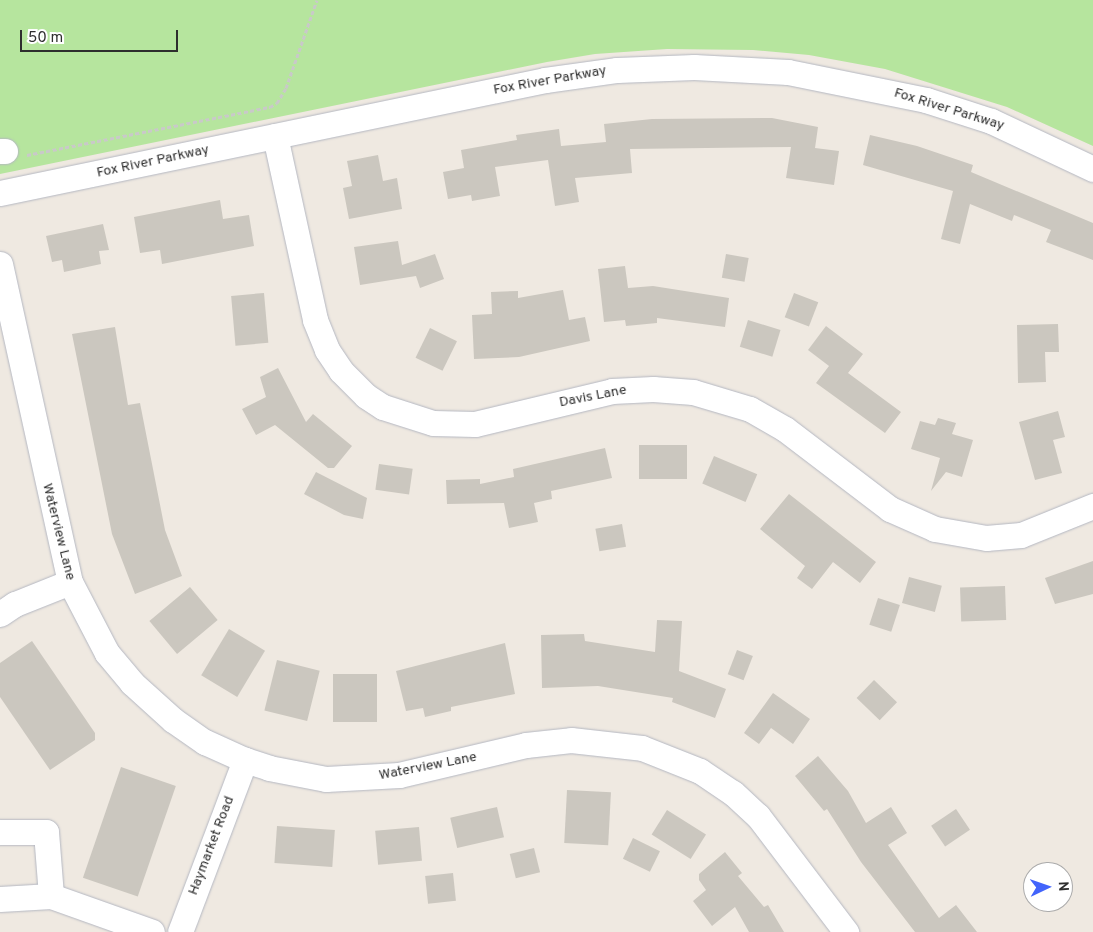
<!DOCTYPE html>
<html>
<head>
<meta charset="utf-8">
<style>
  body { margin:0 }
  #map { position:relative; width:1093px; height:932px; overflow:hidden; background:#efe9e1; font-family:Overpass,sans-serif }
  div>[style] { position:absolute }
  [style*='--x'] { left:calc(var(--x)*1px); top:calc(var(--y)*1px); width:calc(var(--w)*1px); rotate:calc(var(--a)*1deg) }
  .green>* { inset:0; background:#b6e59e }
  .building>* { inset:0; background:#cbc7bf; transform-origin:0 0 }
  .path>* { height:3px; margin-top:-1.5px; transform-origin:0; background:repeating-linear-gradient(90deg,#c9c9c9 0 4px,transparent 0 6.5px) }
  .roads { filter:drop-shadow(0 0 1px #b4b7c1) drop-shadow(0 0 1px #b4b7c1) }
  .minor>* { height:25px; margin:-12.5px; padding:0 12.5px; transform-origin:12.5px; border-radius:12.5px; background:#fff }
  span { translate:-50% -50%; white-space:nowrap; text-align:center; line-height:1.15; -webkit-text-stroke:4px #fff; paint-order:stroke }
  .street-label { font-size:14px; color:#2e2e2e }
  .north { position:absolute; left:1023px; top:862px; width:50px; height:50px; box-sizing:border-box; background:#fff; border:1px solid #ababab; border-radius:50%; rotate:87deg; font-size:14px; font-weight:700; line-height:20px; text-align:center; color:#2e2e2e }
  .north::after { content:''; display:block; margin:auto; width:18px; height:22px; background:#4264fb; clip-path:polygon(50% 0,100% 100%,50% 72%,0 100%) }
  .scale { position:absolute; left:20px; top:30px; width:158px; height:22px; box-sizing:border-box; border:2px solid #2e2e2e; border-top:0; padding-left:6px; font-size:15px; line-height:18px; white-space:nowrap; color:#2e2e2e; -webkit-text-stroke:4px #fff; paint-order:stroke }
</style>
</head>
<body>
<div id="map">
  <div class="green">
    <i style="clip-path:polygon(0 0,1093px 0,1093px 146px,1007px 107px,885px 69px,809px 55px,753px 50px,667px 49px,595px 54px,547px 62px,0 174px)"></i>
  </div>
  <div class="building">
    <i style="clip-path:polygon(772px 118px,818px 127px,815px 148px,839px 151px,834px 185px,786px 178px,791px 147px,630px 149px,632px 173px,575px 178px,579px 202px,555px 206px,548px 160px,495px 167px,500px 196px,472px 201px,471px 195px,448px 199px,443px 172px,464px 168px,461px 150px,517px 140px,516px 135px,559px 129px,561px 146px,606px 142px,604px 124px,652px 119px)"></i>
    <i style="clip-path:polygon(870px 135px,917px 146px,973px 165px,971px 172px,1093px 223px,1093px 260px,1046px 242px,1051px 230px,1014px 215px,1012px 221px,970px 204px,960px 244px,941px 239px,953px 191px,863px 165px)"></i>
    <i style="clip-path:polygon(378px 155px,383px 181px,397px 178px,402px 209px,349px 219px,343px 188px,352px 186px,347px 161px)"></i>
    <i style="clip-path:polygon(220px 200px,223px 219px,249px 215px,254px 246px,162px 264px,160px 250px,140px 253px,134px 217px)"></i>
    <i style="clip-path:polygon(103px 224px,109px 250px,99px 251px,101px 264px,64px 272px,62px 260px,52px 262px,46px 236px)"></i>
    <i style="clip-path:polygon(398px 241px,402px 265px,435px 254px,444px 279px,420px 288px,416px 276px,360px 285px,354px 247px)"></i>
    <i style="left:726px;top:254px;width:23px;height:24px;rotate:10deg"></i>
    <i style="clip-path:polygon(625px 266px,628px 288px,653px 286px,729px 298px,725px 327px,657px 318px,657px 323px,626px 326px,625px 320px,604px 322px,598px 269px)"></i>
    <i style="clip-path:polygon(563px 290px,569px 320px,585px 317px,590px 341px,519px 357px,474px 359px,472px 315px,492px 314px,491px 292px,518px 291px,518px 298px)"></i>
    <i style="left:264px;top:293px;width:50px;height:33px;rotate:85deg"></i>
    <i style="left:794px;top:293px;width:26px;height:26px;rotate:21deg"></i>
    <i style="left:748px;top:320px;width:34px;height:28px;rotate:17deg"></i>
    <i style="clip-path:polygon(1058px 324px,1059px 352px,1045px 352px,1046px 382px,1018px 383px,1017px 325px)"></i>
    <i style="clip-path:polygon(826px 326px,863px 354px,848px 373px,901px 412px,885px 433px,816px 383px,829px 366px,808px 350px)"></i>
    <i style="clip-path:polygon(115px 327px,128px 405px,140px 403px,165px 530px,182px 576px,135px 594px,112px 534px,72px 334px)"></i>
    <i style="left:430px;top:328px;width:30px;height:33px;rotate:26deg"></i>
    <i style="clip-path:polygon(278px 368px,306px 422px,313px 414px,352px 446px,334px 468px,328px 468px,275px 425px,256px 435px,242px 409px,266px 397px,260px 377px)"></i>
    <i style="clip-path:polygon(1058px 411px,1065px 437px,1053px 440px,1062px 473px,1035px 480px,1019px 422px)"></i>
    <i style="clip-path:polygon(938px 418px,956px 423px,952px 434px,973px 440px,962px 477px,946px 472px,931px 491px,940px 458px,911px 449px,920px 421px,935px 425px)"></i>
    <i style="left:687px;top:445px;width:34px;height:48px;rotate:90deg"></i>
    <i style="clip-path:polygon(605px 448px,612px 478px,551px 491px,552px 499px,534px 503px,538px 522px,509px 528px,504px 503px,447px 504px,446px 480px,480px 479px,480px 484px,514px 477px,513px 469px)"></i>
    <i style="left:714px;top:456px;width:47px;height:30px;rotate:23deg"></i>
    <i style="left:379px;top:464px;width:34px;height:26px;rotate:8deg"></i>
    <i style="clip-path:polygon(316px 472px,367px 498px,363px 519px,344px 515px,304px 494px)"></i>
    <i style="clip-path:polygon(789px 494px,876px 562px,860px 583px,833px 562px,812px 589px,797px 578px,805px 566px,760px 529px)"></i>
    <i style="left:622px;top:524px;width:23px;height:27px;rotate:80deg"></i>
    <i style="clip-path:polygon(1093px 561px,1093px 594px,1055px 604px,1045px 578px)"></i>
    <i style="left:909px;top:577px;width:34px;height:27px;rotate:15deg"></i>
    <i style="left:1005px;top:586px;width:34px;height:45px;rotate:88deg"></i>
    <i style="left:190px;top:587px;width:43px;height:53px;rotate:50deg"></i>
    <i style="left:878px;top:598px;width:23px;height:28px;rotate:18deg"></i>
    <i style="clip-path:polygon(657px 620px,682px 621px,679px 671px,726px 689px,715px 718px,672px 702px,673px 698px,598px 686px,542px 688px,541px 635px,584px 634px,585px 641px,655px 652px)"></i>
    <i style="left:229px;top:629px;width:42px;height:54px;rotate:31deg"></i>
    <i style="clip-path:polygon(32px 641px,95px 733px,95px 740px,50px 770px,0 697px,0 663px)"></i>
    <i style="clip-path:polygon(505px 643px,515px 694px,451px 707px,451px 711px,425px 717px,423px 708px,406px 711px,396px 671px)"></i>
    <i style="left:737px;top:650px;width:17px;height:26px;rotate:21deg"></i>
    <i style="left:277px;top:660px;width:44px;height:52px;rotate:14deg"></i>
    <i style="left:377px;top:674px;width:48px;height:44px;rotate:90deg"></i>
    <i style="left:874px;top:680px;width:32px;height:25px;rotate:44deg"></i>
    <i style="clip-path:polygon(773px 693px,810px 719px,793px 744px,771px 728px,759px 744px,744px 733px)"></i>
    <i style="clip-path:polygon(818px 756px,848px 791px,866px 823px,891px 807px,907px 833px,888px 845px,939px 918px,956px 905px,977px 932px,915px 932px,861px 862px,827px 809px,824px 811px,795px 776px)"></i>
    <i style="left:121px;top:767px;width:58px;height:117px;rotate:19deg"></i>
    <i style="left:567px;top:790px;width:44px;height:53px;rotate:3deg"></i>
    <i style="left:497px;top:807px;width:31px;height:48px;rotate:77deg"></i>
    <i style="left:956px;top:809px;width:25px;height:30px;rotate:56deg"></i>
    <i style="left:667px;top:810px;width:46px;height:29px;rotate:32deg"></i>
    <i style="left:277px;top:826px;width:58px;height:37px;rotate:4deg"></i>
    <i style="left:419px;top:827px;width:34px;height:44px;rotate:85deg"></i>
    <i style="left:633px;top:838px;width:30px;height:23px;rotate:26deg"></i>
    <i style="left:534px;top:848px;width:25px;height:25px;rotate:76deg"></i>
    <i style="clip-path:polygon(725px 852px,742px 873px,738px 876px,764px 907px,768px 905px,784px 932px,749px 932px,735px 907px,712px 926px,693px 901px,706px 890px,699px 880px,699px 874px)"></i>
    <i style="left:453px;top:873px;width:28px;height:28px;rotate:84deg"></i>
  </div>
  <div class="path">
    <i style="--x:27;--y:155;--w:248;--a:-11.2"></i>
    <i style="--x:270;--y:107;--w:8;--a:-30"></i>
    <i style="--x:277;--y:103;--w:17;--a:-59"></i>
    <i style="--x:286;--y:88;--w:93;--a:-70.6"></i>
  </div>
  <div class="roads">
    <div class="minor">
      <i style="--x:275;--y:136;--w:188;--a:77.7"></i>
      <i style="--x:315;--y:320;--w:32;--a:68"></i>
      <i style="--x:327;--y:350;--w:25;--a:56"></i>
      <i style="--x:341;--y:371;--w:35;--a:45"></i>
      <i style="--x:366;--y:396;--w:20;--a:33"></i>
      <i style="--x:383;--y:407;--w:52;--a:17.7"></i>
      <i style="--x:433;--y:423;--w:42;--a:1.4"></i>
      <i style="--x:475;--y:424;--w:141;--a:-13.5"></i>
      <i style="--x:612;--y:391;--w:41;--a:-2.8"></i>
      <i style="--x:653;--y:389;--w:40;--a:4.3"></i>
      <i style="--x:693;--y:392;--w:59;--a:16.6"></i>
      <i style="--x:750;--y:409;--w:40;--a:29.7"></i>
      <i style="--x:785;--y:429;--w:132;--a:37.3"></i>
      <i style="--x:890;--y:509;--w:49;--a:24"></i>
      <i style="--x:935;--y:529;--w:52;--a:10"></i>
      <i style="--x:986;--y:538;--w:35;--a:-5"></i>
      <i style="--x:1021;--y:535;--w:78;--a:-21.9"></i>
      <i style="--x:0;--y:151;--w:5;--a:0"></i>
      <i style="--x:0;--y:193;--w:557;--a:-11.71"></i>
      <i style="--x:545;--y:80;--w:73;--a:-7.9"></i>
      <i style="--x:617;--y:70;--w:77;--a:-2.2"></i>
      <i style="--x:694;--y:67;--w:94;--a:3"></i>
      <i style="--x:788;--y:72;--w:141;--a:11.5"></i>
      <i style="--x:926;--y:100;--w:68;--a:17.9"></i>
      <i style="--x:991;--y:121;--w:113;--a:25.2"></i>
      <i style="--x:0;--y:264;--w:326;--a:77.6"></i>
      <i style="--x:70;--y:582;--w:80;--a:62.5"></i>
      <i style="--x:107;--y:653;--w:39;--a:50"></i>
      <i style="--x:132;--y:683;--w:55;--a:42.1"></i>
      <i style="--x:173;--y:720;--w:39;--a:35"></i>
      <i style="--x:205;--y:742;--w:44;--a:24.2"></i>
      <i style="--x:245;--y:760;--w:25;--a:18"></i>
      <i style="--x:269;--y:768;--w:58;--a:10.9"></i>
      <i style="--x:326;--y:779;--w:73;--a:-3.1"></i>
      <i style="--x:399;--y:775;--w:130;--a:-13.3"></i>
      <i style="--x:526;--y:745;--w:45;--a:-6.3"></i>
      <i style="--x:571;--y:740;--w:71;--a:6.4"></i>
      <i style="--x:642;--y:748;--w:62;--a:21.6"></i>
      <i style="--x:700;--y:771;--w:40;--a:34"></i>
      <i style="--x:733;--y:793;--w:34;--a:43"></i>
      <i style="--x:758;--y:816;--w:146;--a:52.8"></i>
      <i style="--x:0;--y:614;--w:18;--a:-34"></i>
      <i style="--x:15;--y:604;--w:59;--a:-21.8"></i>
      <i style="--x:0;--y:832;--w:46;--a:0"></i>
      <i style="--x:46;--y:832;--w:64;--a:85.5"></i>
      <i style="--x:0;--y:899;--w:51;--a:-3.4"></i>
      <i style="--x:51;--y:896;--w:107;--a:19.6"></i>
      <i style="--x:180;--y:932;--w:184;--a:-69.3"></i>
    </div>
  </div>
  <div class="street-label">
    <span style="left:550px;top:81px;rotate:-10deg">Fox River Parkway</span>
    <span style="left:949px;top:110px;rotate:17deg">Fox River Parkway</span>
    <span style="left:153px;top:162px;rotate:-12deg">Fox River Parkway</span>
    <span style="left:593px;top:397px;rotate:-11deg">Davis Lane</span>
    <span style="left:58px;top:532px;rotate:76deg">Waterview Lane</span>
    <span style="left:428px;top:767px;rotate:-11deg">Waterview Lane</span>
    <span style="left:212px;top:846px;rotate:-69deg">Haymarket Road</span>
  </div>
  <div class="north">N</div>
  <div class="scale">50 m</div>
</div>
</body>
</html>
